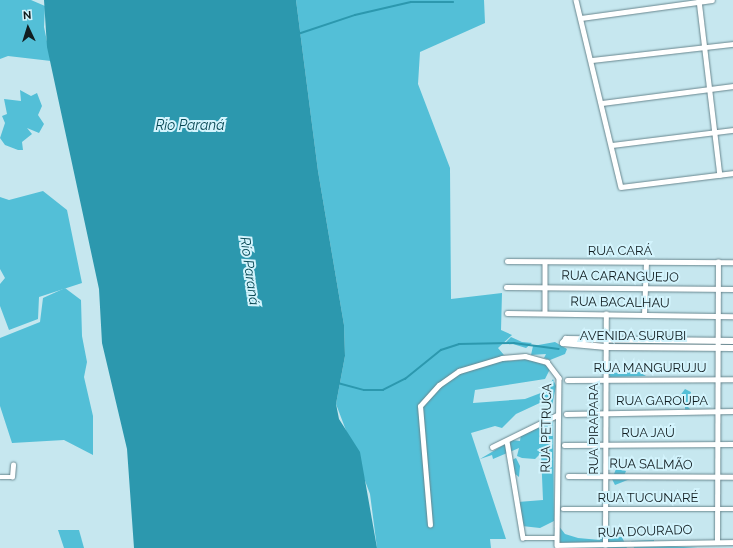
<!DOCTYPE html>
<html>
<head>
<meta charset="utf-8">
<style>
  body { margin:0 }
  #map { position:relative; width:733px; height:548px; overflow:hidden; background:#c6e7ef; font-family:Raleway,sans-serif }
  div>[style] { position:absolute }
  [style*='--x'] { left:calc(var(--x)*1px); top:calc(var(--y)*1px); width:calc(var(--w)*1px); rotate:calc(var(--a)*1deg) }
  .green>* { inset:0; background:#53bfd7 }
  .water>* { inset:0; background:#2c98ae }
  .stream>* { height:1.5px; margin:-0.75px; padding:0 0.75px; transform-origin:0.75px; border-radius:0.75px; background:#2c98ae }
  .roads { filter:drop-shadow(0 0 1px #68868e) drop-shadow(0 0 1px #68868e) }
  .minor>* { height:4.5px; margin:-2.25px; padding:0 2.25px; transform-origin:2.25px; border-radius:2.25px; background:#fff }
  .tertiary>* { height:6px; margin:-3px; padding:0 3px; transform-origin:3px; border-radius:3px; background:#fff }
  span { translate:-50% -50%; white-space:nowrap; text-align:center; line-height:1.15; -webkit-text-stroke:4px #d3f4fd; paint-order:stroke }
  .street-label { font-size:13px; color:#111d20 }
  .water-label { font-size:14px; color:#074753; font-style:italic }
  .north { position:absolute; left:8px; top:8px; width:40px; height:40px; -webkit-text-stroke:3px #d3f4fd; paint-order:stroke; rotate:356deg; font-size:11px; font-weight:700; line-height:16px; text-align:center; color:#111d20 }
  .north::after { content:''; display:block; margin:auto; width:14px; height:18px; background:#111d20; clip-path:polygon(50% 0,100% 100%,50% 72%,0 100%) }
</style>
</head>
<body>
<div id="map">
  <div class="green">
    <i style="clip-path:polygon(0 0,31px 0,45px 6px,44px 27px,51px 61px,8px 56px,0 59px)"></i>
    <i style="clip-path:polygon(296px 0,484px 0,485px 23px,420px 52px,418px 84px,450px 168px,451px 299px,502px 293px,501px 330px,512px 335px,498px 348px,509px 361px,528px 359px,551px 367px,545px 379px,475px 390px,473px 403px,525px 399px,546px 391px,553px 379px,556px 386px,552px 406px,544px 401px,516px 414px,502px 428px,495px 426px,471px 433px,506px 539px,490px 539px,491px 548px,500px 548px,377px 548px,370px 494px,336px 404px,345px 356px,344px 325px,318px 171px)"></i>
    <i style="clip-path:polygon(20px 90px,31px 96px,37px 93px,42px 106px,38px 115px,44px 124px,39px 133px,27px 128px,32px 134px,22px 142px,23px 150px,18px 150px,5px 145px,0 138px,5px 123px,2px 116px,7px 114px,4px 99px,21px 101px)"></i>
    <i style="clip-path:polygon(43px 191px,67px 210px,82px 283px,39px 297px,38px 319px,9px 330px,0 306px,0 284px,5px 278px,0 269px,0 197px,9px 200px)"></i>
    <i style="clip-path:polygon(65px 288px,81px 300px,82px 336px,87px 362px,84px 377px,93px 416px,93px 455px,64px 440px,12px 443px,0 406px,0 338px,40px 322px,43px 298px)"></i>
    <i style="clip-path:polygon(511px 337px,522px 342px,532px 343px,526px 348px,506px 342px)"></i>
    <i style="clip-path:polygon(555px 342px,567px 349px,565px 354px,550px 360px,544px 358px,546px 354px,531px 355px,533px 346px)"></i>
    <i style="clip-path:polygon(604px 357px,611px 373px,639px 372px,646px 376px,610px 377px,604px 366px)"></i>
    <i style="clip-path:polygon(685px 389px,691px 392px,687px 406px,691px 410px,685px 410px,685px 402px,679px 397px)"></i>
    <i style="clip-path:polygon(553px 415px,554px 521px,540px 528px,522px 526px,518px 502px,543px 500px,541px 453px,535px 459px,522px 458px,517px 456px,519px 448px,493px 459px,492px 455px,480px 459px,512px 440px,520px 441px,521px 434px)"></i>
    <i style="clip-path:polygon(516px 458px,520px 466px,519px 477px,514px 473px,512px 460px)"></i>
    <i style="clip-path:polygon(616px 469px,626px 471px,624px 476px,630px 479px,615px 485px,612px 479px)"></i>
    <i style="clip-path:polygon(604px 524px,610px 528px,609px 538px,622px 537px,627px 548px,556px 548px,554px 528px,558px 525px,565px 534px,578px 538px,600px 540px)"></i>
    <i style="clip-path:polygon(58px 530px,79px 530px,84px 548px,64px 548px)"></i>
    <i style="clip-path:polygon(654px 540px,654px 545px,698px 548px,634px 548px,631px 541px)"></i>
  </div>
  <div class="water">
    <i style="clip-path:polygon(44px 0,296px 0,318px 171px,344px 325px,345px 356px,336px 404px,339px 419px,360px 452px,377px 548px,134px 548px,127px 449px,102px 343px,99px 289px,47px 47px)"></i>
  </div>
  <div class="stream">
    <i style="--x:298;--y:34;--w:60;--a:-18.4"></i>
    <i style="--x:355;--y:15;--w:57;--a:-13.1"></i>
    <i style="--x:411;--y:2;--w:42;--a:0"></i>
    <i style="--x:338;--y:383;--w:27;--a:15"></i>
    <i style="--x:364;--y:390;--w:19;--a:0"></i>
    <i style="--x:383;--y:390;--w:25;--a:-27"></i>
    <i style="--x:405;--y:379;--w:46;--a:-38.9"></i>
    <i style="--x:441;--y:350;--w:19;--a:-18"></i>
    <i style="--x:459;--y:344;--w:55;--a:-1"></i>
    <i style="--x:514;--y:343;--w:45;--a:7.6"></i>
  </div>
  <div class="roads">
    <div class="minor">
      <i style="--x:576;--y:0;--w:192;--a:76.5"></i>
      <i style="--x:621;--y:187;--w:113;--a:-7.1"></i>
      <i style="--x:699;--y:0;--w:176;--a:83.2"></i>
      <i style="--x:581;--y:18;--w:132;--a:-7.8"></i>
      <i style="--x:592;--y:60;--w:142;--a:-6.5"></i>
      <i style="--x:602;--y:103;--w:132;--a:-7.4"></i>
      <i style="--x:612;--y:145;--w:122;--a:-7.1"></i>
      <i style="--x:507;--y:261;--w:226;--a:0.3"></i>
      <i style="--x:545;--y:262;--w:51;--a:90"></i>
      <i style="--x:506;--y:287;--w:227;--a:0.5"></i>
      <i style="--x:507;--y:313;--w:226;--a:0.8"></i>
      <i style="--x:644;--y:314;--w:52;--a:-87.8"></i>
      <i style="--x:567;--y:380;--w:166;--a:-0.3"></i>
      <i style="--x:566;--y:414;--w:167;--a:-1"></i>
      <i style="--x:507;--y:441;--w:98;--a:80.6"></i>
      <i style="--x:523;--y:538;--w:33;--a:0"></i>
      <i style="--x:564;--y:445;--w:169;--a:-0.3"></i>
      <i style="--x:492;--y:447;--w:72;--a:-26.2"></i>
      <i style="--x:568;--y:476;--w:165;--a:0.3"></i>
      <i style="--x:0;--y:477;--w:12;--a:0"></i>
      <i style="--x:12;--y:477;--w:12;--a:-85"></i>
      <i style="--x:563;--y:509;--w:170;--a:0"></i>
      <i style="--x:430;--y:525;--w:119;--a:-94.8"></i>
      <i style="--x:420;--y:406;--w:28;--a:-48"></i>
      <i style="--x:439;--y:385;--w:24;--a:-35"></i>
      <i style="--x:459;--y:371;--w:45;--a:-16.8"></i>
      <i style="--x:502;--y:358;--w:23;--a:-5"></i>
      <i style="--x:525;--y:356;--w:23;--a:15"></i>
      <i style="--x:547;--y:362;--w:20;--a:53"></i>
      <i style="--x:559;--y:378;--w:167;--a:90.7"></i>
      <i style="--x:557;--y:545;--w:176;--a:-1"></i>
      <i style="--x:717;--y:541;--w:279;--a:-89.8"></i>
      <i style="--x:605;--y:545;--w:231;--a:-89.8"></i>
    </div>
    <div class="tertiary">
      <i style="--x:733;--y:341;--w:167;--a:-179.3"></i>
      <i style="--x:566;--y:339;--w:5;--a:127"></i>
      <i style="--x:563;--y:343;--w:43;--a:5.3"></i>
      <i style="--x:606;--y:347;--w:127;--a:0.5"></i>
    </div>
  </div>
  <div class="street-label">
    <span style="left:620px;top:251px">RUA CARÁ</span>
    <span style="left:620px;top:277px;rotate:1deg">RUA CARANGUEJO</span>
    <span style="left:620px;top:303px;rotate:1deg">RUA BACALHAU</span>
    <span style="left:633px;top:336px">AVENIDA SURUBI</span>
    <span style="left:650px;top:368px">RUA MANGURUJU</span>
    <span style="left:662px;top:401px">RUA GAROUPA</span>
    <span style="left:547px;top:428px;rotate:-89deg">RUA PETRUCA</span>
    <span style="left:594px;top:429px;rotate:-90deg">RUA PIRAPARA</span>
    <span style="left:648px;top:433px">RUA JAÚ</span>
    <span style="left:651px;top:465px;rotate:1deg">RUA SALMÃO</span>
    <span style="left:648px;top:498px">RUA TUCUNARÉ</span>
    <span style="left:645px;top:532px;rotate:-2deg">RUA DOURADO</span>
  </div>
  <div class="water-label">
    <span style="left:190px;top:125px">Rio Paraná</span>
    <span style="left:250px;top:271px;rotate:82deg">Río Paraná</span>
  </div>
  <div class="north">N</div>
</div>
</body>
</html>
